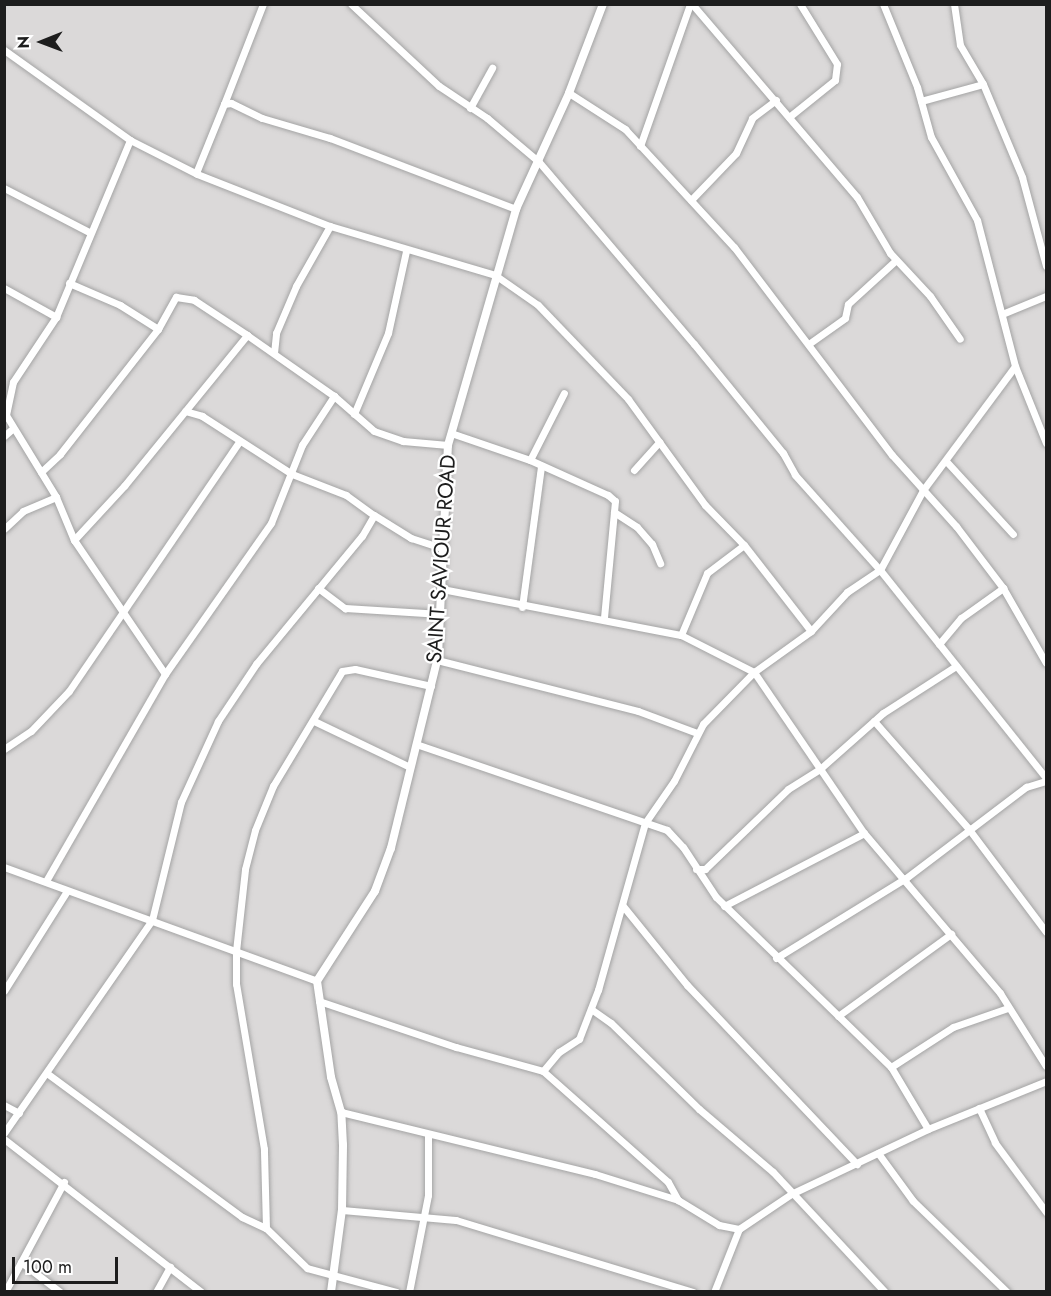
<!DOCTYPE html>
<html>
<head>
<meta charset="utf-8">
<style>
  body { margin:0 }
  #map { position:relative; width:1051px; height:1296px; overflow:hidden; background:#efeae2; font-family:Jost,sans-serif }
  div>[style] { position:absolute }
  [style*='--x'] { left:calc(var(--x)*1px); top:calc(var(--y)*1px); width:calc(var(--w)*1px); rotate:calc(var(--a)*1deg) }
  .residential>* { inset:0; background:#dbd9d9; transform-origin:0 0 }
  .roads { filter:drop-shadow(0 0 2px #a4a4a4) drop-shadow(0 0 2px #a4a4a4) }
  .minor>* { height:7px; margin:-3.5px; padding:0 3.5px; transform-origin:3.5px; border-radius:3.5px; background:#fff }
  .tertiary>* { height:8px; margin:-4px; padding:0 4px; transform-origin:4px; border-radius:4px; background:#fff }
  span { translate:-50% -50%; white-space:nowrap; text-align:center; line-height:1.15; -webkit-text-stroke:4.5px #fff; paint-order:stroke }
  .street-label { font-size:21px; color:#1d1d1d }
  .frame { position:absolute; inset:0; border:6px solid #1d1d1d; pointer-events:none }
  .north { position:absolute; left:12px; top:12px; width:60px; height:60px; -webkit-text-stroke:4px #fff; paint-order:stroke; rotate:269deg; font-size:16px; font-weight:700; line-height:24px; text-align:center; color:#1d1d1d }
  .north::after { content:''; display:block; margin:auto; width:21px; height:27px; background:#1d1d1d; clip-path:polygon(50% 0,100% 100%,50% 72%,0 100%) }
  .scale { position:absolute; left:12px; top:1257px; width:106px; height:27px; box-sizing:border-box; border:3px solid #1d1d1d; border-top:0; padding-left:8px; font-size:18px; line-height:21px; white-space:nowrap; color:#1d1d1d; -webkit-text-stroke:4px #fff; paint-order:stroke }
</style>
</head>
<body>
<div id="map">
  <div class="residential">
    <i style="left:5px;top:5px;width:1041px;height:1286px"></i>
  </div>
  <div class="roads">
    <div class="minor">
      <i style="--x:351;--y:4;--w:120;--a:43"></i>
      <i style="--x:439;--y:86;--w:58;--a:33.7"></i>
      <i style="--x:487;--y:118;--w:68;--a:40.2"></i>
      <i style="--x:539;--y:162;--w:239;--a:49.6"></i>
      <i style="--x:694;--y:344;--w:141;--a:50.8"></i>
      <i style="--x:783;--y:453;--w:25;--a:61"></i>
      <i style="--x:795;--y:475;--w:127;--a:48.2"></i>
      <i style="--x:880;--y:570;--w:266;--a:51.4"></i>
      <i style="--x:692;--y:4;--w:254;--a:49.5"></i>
      <i style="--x:857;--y:197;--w:65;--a:59.5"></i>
      <i style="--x:890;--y:253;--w:59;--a:47.1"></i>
      <i style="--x:930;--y:296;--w:52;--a:55.1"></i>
      <i style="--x:883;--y:4;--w:90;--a:67.7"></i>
      <i style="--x:917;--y:87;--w:52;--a:74.4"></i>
      <i style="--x:931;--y:137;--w:95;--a:61"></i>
      <i style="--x:977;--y:220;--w:151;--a:75.4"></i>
      <i style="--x:1015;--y:366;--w:83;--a:68.1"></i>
      <i style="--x:954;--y:4;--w:41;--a:81.7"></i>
      <i style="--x:960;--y:45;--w:45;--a:59.5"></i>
      <i style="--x:983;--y:84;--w:101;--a:67.2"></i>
      <i style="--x:1022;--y:177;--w:92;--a:74.9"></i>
      <i style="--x:4;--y:50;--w:155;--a:35.5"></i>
      <i style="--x:130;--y:140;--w:75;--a:26.9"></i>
      <i style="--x:197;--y:174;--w:143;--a:21.4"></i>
      <i style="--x:330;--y:226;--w:172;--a:16.5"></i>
      <i style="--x:495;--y:275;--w:52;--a:34.9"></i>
      <i style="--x:538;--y:305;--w:130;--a:46.2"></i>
      <i style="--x:628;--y:399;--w:131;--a:54"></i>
      <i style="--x:705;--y:505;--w:56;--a:45.7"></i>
      <i style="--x:744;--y:545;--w:109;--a:52.1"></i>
      <i style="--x:569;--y:93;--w:67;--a:32.7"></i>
      <i style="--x:625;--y:129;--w:161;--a:47.3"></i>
      <i style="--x:734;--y:247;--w:261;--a:52.8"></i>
      <i style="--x:892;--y:455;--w:96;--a:48"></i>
      <i style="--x:956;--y:526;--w:78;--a:52.8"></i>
      <i style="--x:1003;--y:588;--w:86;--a:60.2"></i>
      <i style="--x:921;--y:101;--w:64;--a:-15.3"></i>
      <i style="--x:224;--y:104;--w:107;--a:-68.7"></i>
      <i style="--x:470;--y:108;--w:46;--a:-61.2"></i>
      <i style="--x:789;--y:117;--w:59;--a:-38.8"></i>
      <i style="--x:835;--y:80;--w:16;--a:-83"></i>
      <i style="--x:837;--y:64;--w:70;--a:-121.7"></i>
      <i style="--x:130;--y:140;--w:192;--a:112.7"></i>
      <i style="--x:56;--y:317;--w:78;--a:123.5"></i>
      <i style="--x:13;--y:382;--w:34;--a:102"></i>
      <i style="--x:6;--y:415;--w:96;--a:58.6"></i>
      <i style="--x:56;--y:497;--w:47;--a:67.3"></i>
      <i style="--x:74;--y:540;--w:162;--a:55.8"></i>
      <i style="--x:640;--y:146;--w:151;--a:-70.6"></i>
      <i style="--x:196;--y:173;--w:74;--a:-67.9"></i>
      <i style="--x:224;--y:104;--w:7;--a:-8"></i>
      <i style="--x:231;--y:103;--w:34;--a:26"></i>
      <i style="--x:262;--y:118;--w:71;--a:16.4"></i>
      <i style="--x:330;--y:138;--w:199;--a:20.9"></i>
      <i style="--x:4;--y:188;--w:96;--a:27.4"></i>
      <i style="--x:691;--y:200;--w:65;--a:-46.2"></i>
      <i style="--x:736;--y:153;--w:38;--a:-65"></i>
      <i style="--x:752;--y:118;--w:30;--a:-37"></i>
      <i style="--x:69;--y:283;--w:56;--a:23.3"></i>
      <i style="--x:120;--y:305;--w:45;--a:32.3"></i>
      <i style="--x:4;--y:288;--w:60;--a:29.1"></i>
      <i style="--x:1002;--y:314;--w:48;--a:-22.2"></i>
      <i style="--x:810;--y:343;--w:43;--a:-35.5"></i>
      <i style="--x:845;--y:318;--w:14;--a:-78"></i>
      <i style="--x:848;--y:304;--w:65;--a:-42.5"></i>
      <i style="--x:274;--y:353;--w:20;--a:-84"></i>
      <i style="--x:276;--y:333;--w:51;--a:-66.9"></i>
      <i style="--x:296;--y:286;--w:69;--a:-60.5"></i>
      <i style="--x:185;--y:411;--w:18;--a:16"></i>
      <i style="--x:202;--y:416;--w:107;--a:32.8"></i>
      <i style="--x:292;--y:474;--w:58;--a:21.3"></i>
      <i style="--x:346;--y:495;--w:34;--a:36"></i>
      <i style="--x:354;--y:414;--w:88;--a:-67.2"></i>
      <i style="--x:388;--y:333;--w:84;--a:-77.6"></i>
      <i style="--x:451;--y:433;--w:83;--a:18.9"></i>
      <i style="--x:530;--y:460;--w:85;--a:24.2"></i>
      <i style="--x:608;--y:495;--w:9;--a:41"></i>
      <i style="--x:615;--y:501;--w:118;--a:95.4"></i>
      <i style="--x:4;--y:436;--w:11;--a:-41"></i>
      <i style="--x:530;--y:460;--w:75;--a:-63.1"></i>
      <i style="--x:946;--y:461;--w:99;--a:47.5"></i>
      <i style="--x:634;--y:470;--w:38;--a:-48"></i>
      <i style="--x:41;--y:472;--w:26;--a:-43"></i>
      <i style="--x:60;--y:454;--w:159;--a:-51.9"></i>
      <i style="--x:158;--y:329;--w:37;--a:-61"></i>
      <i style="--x:176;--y:297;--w:18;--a:9"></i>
      <i style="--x:194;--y:300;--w:64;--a:33.4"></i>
      <i style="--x:614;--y:512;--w:27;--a:33"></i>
      <i style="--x:637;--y:527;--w:23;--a:49"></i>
      <i style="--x:652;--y:544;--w:21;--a:67"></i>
      <i style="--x:4;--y:529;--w:26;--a:-43"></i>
      <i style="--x:23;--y:511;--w:36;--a:-23"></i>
      <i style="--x:74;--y:540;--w:74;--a:-47.2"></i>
      <i style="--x:124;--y:486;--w:195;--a:-50.8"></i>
      <i style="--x:247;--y:335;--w:106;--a:35"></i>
      <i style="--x:334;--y:396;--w:53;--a:41.2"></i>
      <i style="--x:374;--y:431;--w:31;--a:19"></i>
      <i style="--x:403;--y:441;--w:45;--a:5.1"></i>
      <i style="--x:318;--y:588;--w:34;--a:37"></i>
      <i style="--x:345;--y:608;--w:96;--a:3.6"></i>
      <i style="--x:442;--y:589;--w:243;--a:10.9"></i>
      <i style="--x:681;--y:635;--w:82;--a:26.9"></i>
      <i style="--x:754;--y:672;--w:195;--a:55.7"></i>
      <i style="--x:864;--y:833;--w:210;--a:49.6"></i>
      <i style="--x:1000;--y:993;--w:86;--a:57.8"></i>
      <i style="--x:522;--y:607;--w:142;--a:-82.3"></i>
      <i style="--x:681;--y:635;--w:67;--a:-67.2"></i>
      <i style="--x:707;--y:573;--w:46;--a:-37.1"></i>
      <i style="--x:939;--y:644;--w:34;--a:-50"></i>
      <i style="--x:961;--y:618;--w:52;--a:-35.5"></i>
      <i style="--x:437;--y:660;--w:207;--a:14.2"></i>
      <i style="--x:638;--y:711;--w:63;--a:20.4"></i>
      <i style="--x:314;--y:721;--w:106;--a:25.6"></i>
      <i style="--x:874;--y:721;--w:142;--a:48.7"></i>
      <i style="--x:968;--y:828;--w:130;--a:53.1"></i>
      <i style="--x:416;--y:744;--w:265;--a:18.9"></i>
      <i style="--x:667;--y:830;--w:23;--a:47"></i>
      <i style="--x:683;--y:847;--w:60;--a:56.6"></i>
      <i style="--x:716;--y:897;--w:244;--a:44.2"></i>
      <i style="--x:891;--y:1067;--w:72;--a:59.2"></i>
      <i style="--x:4;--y:749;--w:32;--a:-34"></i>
      <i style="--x:31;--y:731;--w:55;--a:-46.5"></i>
      <i style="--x:69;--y:691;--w:301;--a:-55.7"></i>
      <i style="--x:4;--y:867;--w:333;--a:20"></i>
      <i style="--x:696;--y:869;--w:9;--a:0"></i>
      <i style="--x:705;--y:869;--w:115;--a:-43.9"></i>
      <i style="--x:788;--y:789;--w:39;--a:-32"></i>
      <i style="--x:821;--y:768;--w:83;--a:-41.6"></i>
      <i style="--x:883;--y:713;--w:87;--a:-32.8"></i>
      <i style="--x:46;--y:881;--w:239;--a:-60.1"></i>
      <i style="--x:165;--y:674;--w:184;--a:-54.9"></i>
      <i style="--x:271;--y:523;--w:84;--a:-68.3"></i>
      <i style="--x:302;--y:445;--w:59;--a:-56.9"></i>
      <i style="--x:623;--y:906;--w:102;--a:51"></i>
      <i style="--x:687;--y:985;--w:247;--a:46.5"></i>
      <i style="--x:724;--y:906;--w:158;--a:-27.5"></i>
      <i style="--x:776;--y:958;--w:153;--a:-31.6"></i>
      <i style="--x:906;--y:878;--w:151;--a:-37.2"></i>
      <i style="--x:1026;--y:787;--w:21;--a:-17"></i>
      <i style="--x:4;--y:991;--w:118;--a:-57.8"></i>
      <i style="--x:319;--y:1001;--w:145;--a:18.6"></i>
      <i style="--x:456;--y:1047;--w:90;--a:15.4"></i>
      <i style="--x:543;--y:1071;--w:167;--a:41.6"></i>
      <i style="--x:668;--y:1182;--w:21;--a:61"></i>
      <i style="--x:591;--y:1009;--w:24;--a:35"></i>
      <i style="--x:611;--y:1023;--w:123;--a:44.3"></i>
      <i style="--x:699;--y:1109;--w:97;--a:40.4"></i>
      <i style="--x:773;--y:1172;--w:164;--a:47"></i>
      <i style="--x:838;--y:1016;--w:140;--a:-36"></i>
      <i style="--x:891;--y:1067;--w:74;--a:-32.8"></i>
      <i style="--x:953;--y:1027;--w:58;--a:-19.1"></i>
      <i style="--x:543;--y:1071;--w:25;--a:-50"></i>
      <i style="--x:559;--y:1052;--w:24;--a:-33"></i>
      <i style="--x:579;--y:1039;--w:53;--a:-68.8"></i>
      <i style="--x:598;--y:990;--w:173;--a:-74.3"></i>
      <i style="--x:645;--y:823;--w:51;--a:-55.4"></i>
      <i style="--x:674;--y:781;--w:64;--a:-63"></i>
      <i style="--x:703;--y:724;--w:73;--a:-45.6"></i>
      <i style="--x:754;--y:672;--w:70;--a:-35.7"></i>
      <i style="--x:811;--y:631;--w:53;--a:-47.3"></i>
      <i style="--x:847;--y:592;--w:40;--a:-34"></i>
      <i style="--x:880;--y:570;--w:91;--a:-61.7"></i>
      <i style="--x:923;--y:490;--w:154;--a:-53.4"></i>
      <i style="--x:48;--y:1074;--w:241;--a:36.4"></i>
      <i style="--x:242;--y:1217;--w:26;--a:25"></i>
      <i style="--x:4;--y:1105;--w:17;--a:28"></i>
      <i style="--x:979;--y:1108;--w:38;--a:65"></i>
      <i style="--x:995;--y:1143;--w:86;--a:53.5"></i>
      <i style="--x:341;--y:1112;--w:261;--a:13.7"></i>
      <i style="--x:595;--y:1174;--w:87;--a:17.4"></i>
      <i style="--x:678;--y:1200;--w:48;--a:31.4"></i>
      <i style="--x:719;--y:1225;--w:20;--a:11"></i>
      <i style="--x:739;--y:1229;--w:63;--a:-33.9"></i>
      <i style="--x:791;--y:1194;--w:152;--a:-25.4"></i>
      <i style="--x:928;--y:1129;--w:127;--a:-22.1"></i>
      <i style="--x:4;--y:1133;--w:259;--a:-55.2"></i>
      <i style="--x:152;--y:920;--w:122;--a:-76.2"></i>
      <i style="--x:181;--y:802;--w:89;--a:-65.4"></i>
      <i style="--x:218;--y:721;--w:69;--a:-56.3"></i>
      <i style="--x:256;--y:664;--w:166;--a:-50.4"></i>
      <i style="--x:362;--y:536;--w:24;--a:-60"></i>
      <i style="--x:374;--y:515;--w:44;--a:31.9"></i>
      <i style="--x:411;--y:538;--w:32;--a:18"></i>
      <i style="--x:4;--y:1139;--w:249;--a:37.8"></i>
      <i style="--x:878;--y:1153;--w:59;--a:53.9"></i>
      <i style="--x:913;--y:1201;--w:131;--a:44.1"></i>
      <i style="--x:342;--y:1210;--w:114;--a:5"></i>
      <i style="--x:456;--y:1220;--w:248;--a:16.9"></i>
      <i style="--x:21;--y:1262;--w:49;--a:37.6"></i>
      <i style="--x:5;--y:1292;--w:125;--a:-61.8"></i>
      <i style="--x:156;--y:1292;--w:29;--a:-61"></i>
      <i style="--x:396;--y:1292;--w:92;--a:-164.9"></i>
      <i style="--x:307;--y:1268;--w:57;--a:-135.7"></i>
      <i style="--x:266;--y:1228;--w:79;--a:-91.5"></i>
      <i style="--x:264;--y:1149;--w:167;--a:-99.6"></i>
      <i style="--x:236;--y:984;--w:33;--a:-90"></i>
      <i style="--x:236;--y:951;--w:82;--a:-83.7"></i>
      <i style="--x:245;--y:869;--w:40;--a:-75.6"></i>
      <i style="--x:255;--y:830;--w:48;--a:-67.8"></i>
      <i style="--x:273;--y:786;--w:134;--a:-59"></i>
      <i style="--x:342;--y:671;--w:13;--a:-9"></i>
      <i style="--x:355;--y:669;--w:78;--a:12.6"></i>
      <i style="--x:409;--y:1292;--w:99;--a:-78.9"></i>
      <i style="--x:428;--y:1195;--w:60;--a:-90"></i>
      <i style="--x:714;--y:1292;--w:68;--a:-68.4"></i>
    </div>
    <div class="tertiary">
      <i style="--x:331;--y:1292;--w:83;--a:-82.4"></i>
      <i style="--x:342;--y:1210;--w:65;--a:-89.1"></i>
      <i style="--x:343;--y:1145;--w:33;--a:-93"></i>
      <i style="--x:341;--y:1112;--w:36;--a:-106"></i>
      <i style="--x:331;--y:1077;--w:97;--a:-98.3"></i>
      <i style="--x:317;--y:981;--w:107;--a:-57.2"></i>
      <i style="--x:375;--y:891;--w:46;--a:-69.6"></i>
      <i style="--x:391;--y:848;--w:198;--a:-76.2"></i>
      <i style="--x:438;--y:656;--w:211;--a:-87.3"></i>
      <i style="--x:448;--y:445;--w:246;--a:-73.9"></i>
      <i style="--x:516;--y:209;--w:128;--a:-65.4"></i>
      <i style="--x:569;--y:93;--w:95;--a:-69.1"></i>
    </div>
  </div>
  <div class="street-label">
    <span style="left:441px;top:559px;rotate:-86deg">SAINT SAVIOUR ROAD</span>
  </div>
  <div class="frame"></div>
  <div class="north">N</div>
  <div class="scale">100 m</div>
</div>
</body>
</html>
